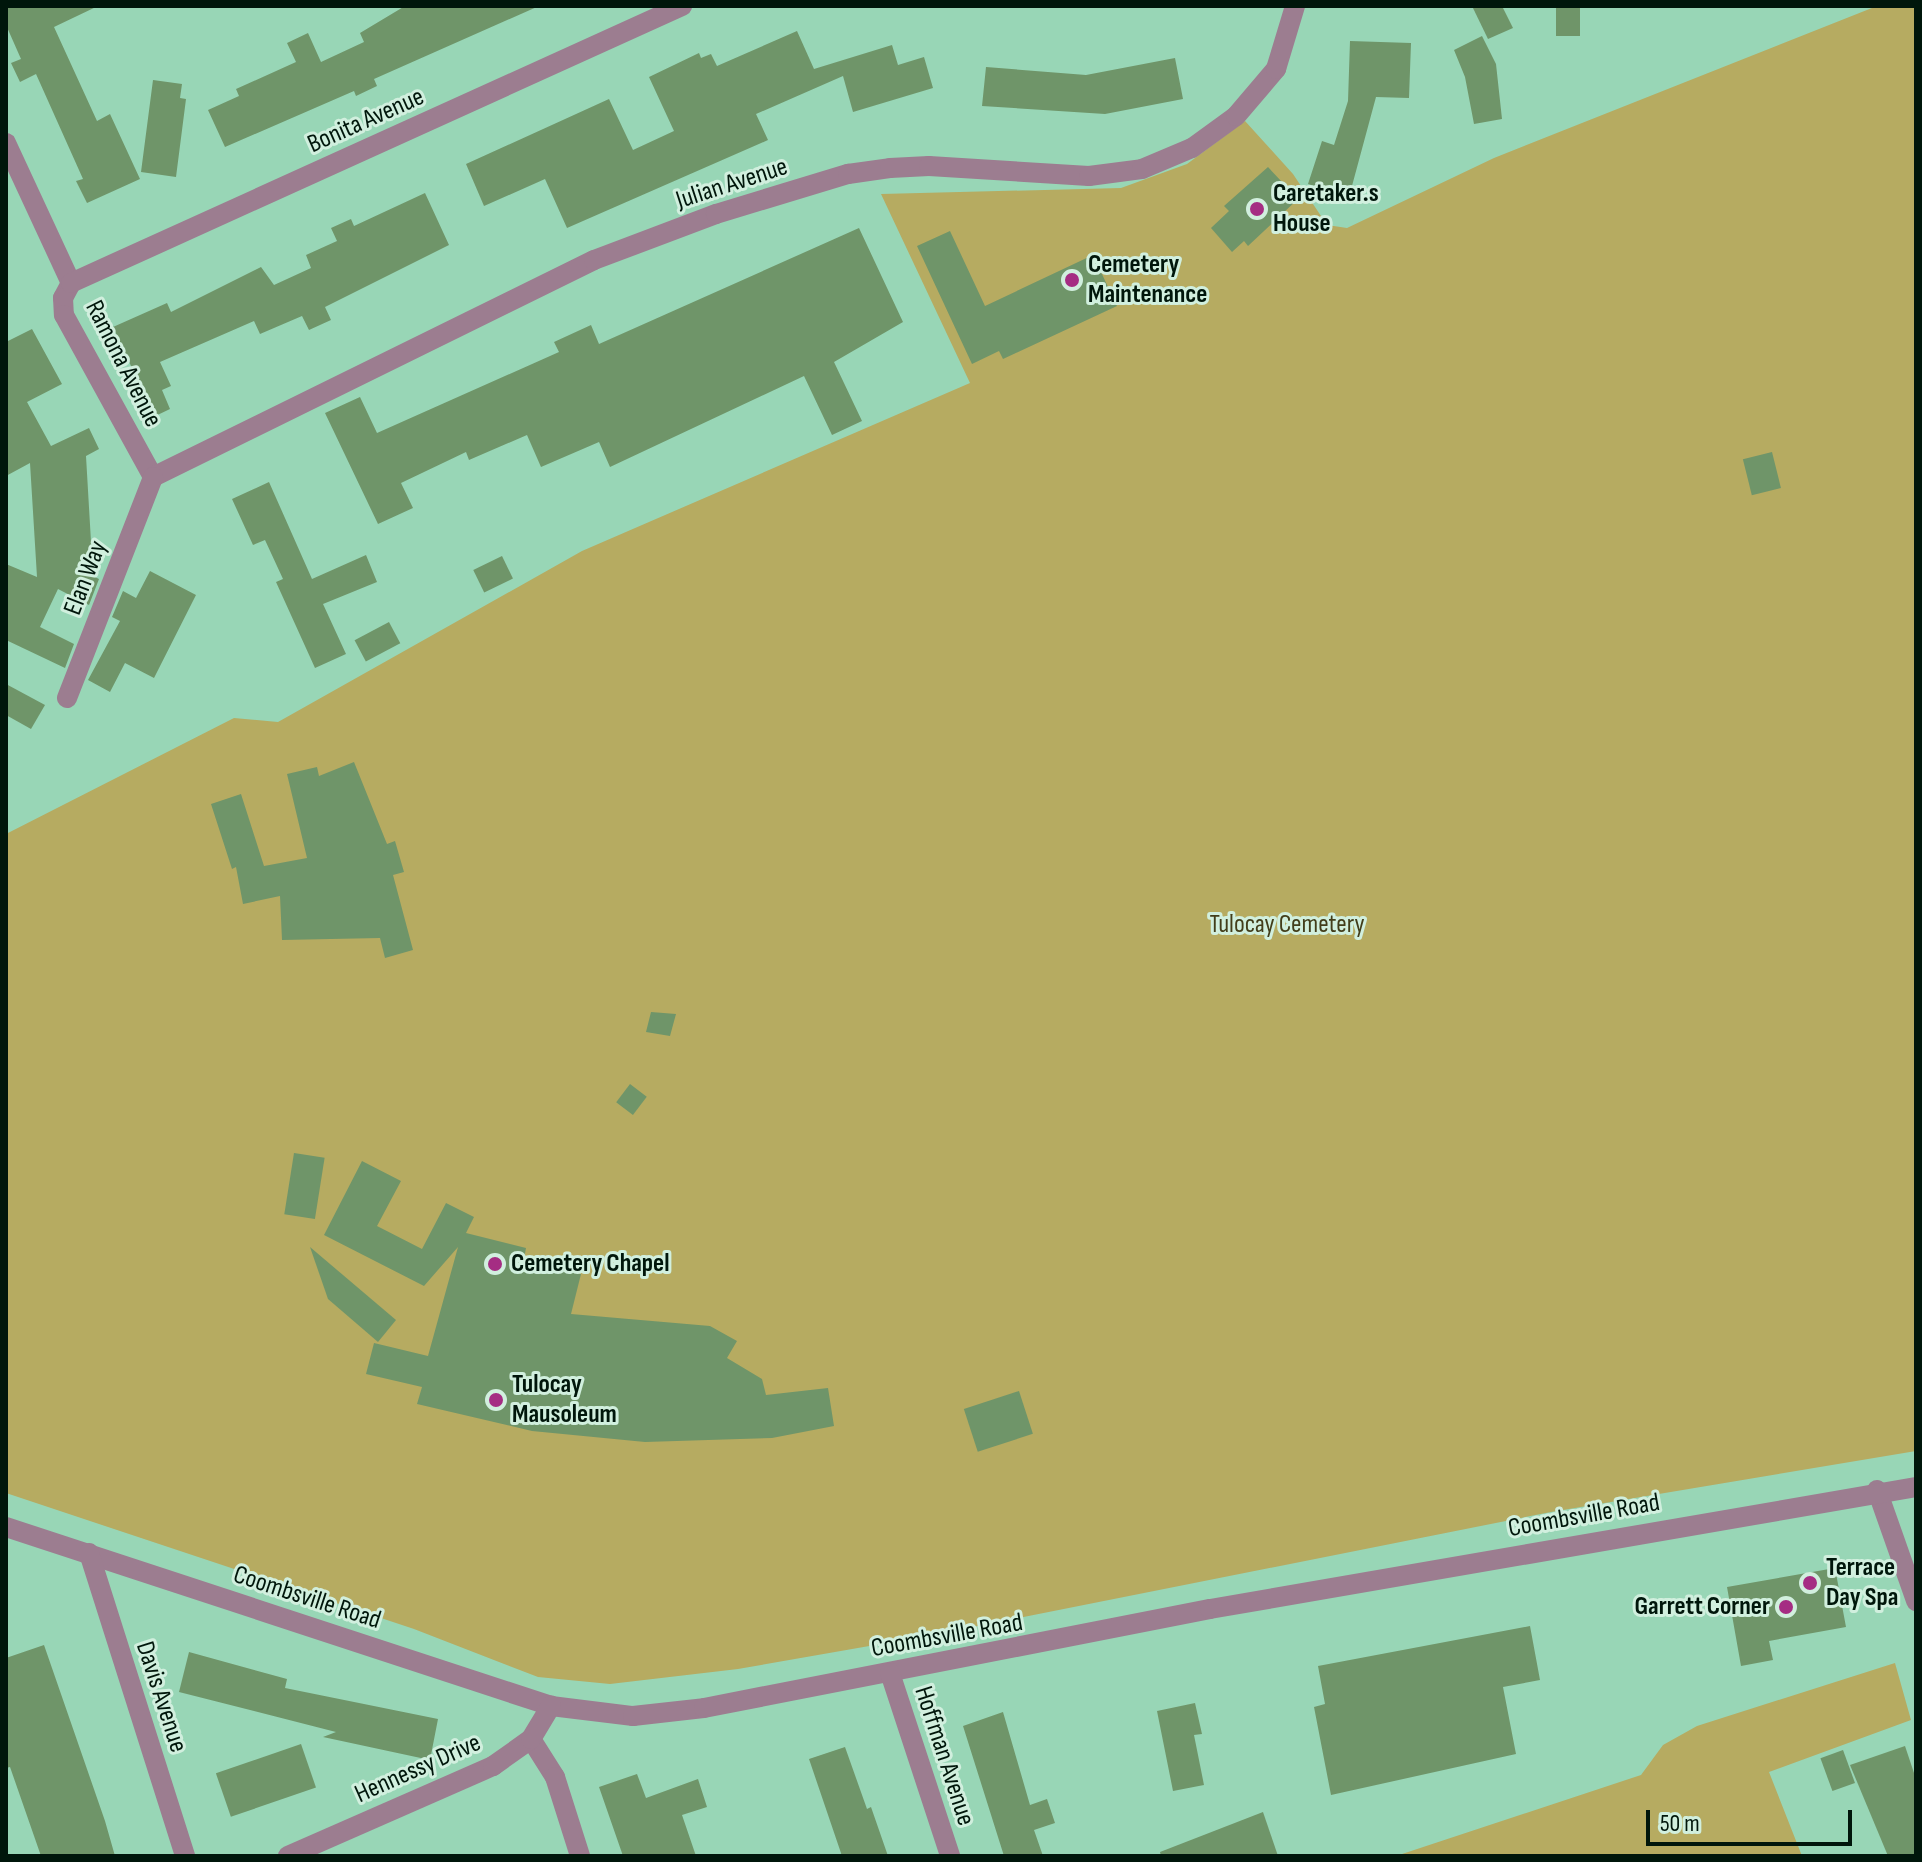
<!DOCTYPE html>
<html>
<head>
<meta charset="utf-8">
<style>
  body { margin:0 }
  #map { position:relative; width:1922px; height:1862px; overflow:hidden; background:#98d6b6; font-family:"Sofia Sans Condensed",sans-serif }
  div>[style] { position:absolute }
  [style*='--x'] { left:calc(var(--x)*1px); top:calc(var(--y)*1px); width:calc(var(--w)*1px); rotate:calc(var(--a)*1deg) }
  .green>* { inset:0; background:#b6ab61 }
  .building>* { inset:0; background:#6f9569; transform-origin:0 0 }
  .minor>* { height:20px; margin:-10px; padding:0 10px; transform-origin:10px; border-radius:10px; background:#9c7d90 }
  .dots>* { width:22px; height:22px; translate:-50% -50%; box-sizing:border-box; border:4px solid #d1efde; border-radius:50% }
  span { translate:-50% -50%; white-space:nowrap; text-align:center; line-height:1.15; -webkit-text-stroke:6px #d1efde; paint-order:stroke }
  .street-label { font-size:26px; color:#00160b }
  .poi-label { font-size:26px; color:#00160b; font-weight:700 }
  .left { translate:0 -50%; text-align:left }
  .right { translate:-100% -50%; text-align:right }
  .park-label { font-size:26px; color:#423d1a }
  .frame { position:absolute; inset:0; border:8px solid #00160b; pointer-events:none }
  .scale { position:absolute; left:1646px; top:1810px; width:206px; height:36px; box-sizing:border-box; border:4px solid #00160b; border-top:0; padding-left:10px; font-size:24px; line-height:28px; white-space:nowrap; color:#00160b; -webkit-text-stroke:6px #d1efde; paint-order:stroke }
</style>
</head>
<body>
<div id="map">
  <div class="green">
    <i style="clip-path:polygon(1877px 6px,1916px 6px,1916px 1451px,1551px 1512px,938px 1634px,738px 1669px,610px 1684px,538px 1677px,414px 1629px,6px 1493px,6px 834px,234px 718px,278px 722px,582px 551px,970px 383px,881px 194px,1121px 188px,1187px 164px,1245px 121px,1293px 174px,1327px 225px,1347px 228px,1494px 158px)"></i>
    <i style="clip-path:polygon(1895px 1663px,1911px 1720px,1769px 1772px,1802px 1856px,1396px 1856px,1641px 1775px,1663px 1745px,1697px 1726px)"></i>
  </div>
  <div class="building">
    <i style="clip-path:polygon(6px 6px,98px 6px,54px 27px,97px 121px,110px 114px,140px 179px,87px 203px,76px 181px,83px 179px,36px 74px,20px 82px,11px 63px,21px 59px,6px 25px)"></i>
    <i style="clip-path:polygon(405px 6px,539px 6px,374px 79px,377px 86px,356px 96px,354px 91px,225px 147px,208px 110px,239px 96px,236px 89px,296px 62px,287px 43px,308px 33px,321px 62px,364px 42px,360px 33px)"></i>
    <i style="clip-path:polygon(1472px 6px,1502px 6px,1513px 28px,1488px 39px)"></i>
    <i style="left:1556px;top:6px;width:24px;height:30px"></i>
    <i style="clip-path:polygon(797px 31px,814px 69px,892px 45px,898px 65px,924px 57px,933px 88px,853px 112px,843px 76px,756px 114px,768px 140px,567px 228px,545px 179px,484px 206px,466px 164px,609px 99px,633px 150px,674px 131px,649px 77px,699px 53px,701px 58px,711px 54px,717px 66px)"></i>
    <i style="clip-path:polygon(1482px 36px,1496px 64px,1502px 119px,1474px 124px,1465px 77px,1454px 50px)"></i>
    <i style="clip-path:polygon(1350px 41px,1411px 43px,1409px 98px,1376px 97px,1349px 197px,1308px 184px,1322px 141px,1334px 145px,1348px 101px)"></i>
    <i style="clip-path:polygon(1175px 58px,1183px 99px,1105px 114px,982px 106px,986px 67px,1086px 75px)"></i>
    <i style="clip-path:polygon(153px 80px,182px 84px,180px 98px,186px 99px,176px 177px,141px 172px)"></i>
    <i style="clip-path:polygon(1268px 167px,1298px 199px,1248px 246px,1244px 241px,1232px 252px,1211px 228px,1229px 211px,1224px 206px)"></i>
    <i style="clip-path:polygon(425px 193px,449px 245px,325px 307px,331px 320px,309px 330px,302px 316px,260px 334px,254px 321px,160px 362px,171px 386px,162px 390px,170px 409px,147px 420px,136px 395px,143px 392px,113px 327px,167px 303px,171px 312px,261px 267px,274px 285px,311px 268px,306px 255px,337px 241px,331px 228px,351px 219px,354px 226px)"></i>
    <i style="clip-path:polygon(859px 228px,903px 322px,834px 362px,862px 421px,832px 435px,804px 376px,610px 467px,599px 442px,541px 467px,527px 435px,469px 460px,466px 452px,401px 483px,413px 508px,378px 524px,325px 413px,360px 397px,377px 433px,559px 352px,554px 342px,591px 325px,599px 344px)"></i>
    <i style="clip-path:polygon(950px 231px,985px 306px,1093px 255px,1117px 306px,1003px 359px,999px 351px,972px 364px,917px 246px)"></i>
    <i style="clip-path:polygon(32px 329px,62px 384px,27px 402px,51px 446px,89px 428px,99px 449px,86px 456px,93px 576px,99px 579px,89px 605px,58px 589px,40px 627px,74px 644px,65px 668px,6px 640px,6px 564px,37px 577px,30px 463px,6px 476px,6px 342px)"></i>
    <i style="left:1772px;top:452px;width:37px;height:30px;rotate:76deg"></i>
    <i style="clip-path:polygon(269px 482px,312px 579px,366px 555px,377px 582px,323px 604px,346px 654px,315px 668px,276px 582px,283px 579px,265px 540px,253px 545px,232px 499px)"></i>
    <i style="left:502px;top:556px;width:25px;height:32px;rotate:64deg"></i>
    <i style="clip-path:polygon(150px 571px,196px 595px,154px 678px,125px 663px,110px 692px,88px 680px,120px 621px,112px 617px,123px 591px,136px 598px)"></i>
    <i style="left:389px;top:622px;width:24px;height:39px;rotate:62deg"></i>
    <i style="clip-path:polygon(6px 684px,45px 705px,31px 729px,6px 715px)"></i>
    <i style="clip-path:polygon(354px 762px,387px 844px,395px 841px,404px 872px,393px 875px,413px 950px,385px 958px,380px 938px,282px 940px,280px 896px,243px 904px,236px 867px,232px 869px,211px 804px,241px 794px,264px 866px,307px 858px,287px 774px,317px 767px,319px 776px)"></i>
    <i style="clip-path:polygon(651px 1012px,676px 1014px,670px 1036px,646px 1032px)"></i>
    <i style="left:630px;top:1084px;width:21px;height:23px;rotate:37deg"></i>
    <i style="left:294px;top:1153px;width:31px;height:62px;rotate:9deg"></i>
    <i style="clip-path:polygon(362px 1161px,401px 1181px,377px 1226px,422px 1249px,446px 1203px,474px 1217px,466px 1233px,526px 1248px,524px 1259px,581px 1274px,571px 1314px,710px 1326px,737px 1341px,727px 1358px,762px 1379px,766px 1395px,828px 1388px,834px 1426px,772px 1438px,645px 1442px,532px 1431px,417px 1404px,422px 1387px,366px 1374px,374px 1343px,428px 1356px,458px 1247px,424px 1286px,324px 1235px)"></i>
    <i style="clip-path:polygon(310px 1247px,396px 1320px,378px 1342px,328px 1299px)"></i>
    <i style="left:1019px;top:1391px;width:45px;height:58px;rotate:72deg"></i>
    <i style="clip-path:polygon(1835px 1568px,1846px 1627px,1769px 1641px,1773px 1660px,1741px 1666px,1727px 1587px)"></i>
    <i style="clip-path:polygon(1530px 1626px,1540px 1680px,1503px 1687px,1516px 1754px,1331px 1795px,1314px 1707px,1325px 1704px,1318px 1666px)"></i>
    <i style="clip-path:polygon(44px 1645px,105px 1821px,115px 1856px,41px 1856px,10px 1767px,6px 1768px,6px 1658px)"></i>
    <i style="clip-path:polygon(189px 1652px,287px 1679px,285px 1688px,438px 1719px,430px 1760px,323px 1737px,336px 1732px,179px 1692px)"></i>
    <i style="clip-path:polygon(1195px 1703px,1202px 1734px,1194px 1735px,1204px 1785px,1173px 1791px,1157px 1711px)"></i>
    <i style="clip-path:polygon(1003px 1712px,1030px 1805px,1047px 1799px,1055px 1823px,1034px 1830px,1043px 1856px,1004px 1856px,963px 1726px)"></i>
    <i style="left:301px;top:1744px;width:46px;height:90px;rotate:71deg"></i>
    <i style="clip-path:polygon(1905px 1746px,1916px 1779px,1916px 1856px,1888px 1856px,1850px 1765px)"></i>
    <i style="clip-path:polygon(845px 1747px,867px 1809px,871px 1807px,888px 1856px,842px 1856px,809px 1759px)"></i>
    <i style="left:1843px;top:1750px;width:35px;height:24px;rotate:70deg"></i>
    <i style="clip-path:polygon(637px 1774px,646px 1798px,698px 1779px,707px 1807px,682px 1815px,696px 1856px,623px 1856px,599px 1787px)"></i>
    <i style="clip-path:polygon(1263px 1812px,1278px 1856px,1161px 1856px,1160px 1852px)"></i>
  </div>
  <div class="minor">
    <i style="--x:6;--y:143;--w:154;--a:65.1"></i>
    <i style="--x:71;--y:283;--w:17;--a:118"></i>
    <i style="--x:63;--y:298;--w:17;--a:87"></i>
    <i style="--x:64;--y:315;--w:185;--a:61.2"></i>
    <i style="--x:71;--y:283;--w:671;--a:-24.39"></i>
    <i style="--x:153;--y:477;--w:491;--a:-26.2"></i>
    <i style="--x:594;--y:260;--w:130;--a:-20.7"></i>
    <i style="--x:716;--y:214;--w:138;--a:-16.9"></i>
    <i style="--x:848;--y:174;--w:42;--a:-8.1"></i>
    <i style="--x:890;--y:168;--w:39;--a:-3"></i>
    <i style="--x:929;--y:166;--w:160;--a:3.6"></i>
    <i style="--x:1089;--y:176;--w:53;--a:-7.5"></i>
    <i style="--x:1142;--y:169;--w:54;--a:-22.8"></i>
    <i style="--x:1192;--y:148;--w:54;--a:-36"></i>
    <i style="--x:1236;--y:116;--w:62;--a:-49.6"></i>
    <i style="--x:1276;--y:69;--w:66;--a:-73.2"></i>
    <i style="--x:67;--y:698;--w:237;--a:-68.7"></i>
    <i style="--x:1877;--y:1490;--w:118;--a:70.6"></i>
    <i style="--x:6;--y:1527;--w:574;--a:18.18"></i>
    <i style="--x:551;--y:1706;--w:83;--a:7"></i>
    <i style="--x:633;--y:1716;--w:71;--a:-6.4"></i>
    <i style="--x:704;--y:1708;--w:516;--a:-11.07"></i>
    <i style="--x:1210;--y:1609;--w:716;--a:-9.8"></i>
    <i style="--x:89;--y:1553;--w:318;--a:72.4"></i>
    <i style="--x:890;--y:1673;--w:193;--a:71.8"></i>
    <i style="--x:531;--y:1739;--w:45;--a:57.7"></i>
    <i style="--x:555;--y:1777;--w:83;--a:72.4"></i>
    <i style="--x:288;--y:1856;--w:224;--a:-23.7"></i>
    <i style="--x:493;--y:1766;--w:47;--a:-35.4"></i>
    <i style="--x:531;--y:1739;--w:39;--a:-59"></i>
  </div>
  <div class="dots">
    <i style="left:1257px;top:209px;background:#a52d83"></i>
    <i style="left:1072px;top:280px;background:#a52d83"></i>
    <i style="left:495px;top:1264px;background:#a52d83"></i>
    <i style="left:496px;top:1400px;background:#a52d83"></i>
    <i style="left:1810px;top:1583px;background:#a52d83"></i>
    <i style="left:1786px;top:1607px;background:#a52d83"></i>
  </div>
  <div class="street-label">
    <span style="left:366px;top:121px;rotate:-24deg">Bonita Avenue</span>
    <span style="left:732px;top:184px;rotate:-18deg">Julian Avenue</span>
    <span style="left:123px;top:364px;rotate:63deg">Ramona Avenue</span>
    <span style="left:86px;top:578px;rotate:-69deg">Elan Way</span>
    <span style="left:1584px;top:1516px;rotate:-10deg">Coombsville Road</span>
    <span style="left:307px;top:1598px;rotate:18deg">Coombsville Road</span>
    <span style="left:947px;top:1636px;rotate:-10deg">Coombsville Road</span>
    <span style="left:161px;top:1697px;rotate:72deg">Davis Avenue</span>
    <span style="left:944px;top:1756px;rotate:72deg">Hoffman Avenue</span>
    <span style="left:418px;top:1769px;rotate:-24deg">Hennessy Drive</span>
  </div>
  <div class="poi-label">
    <span class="left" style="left:1273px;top:209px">Caretaker.s<br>House</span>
    <span class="left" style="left:1088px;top:280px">Cemetery<br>Maintenance</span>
    <span class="left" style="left:511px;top:1264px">Cemetery Chapel</span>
    <span class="left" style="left:512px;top:1400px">Tulocay<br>Mausoleum</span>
    <span class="left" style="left:1826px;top:1583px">Terrace<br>Day Spa</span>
    <span class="right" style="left:1770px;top:1607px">Garrett Corner</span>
  </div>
  <div class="park-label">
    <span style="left:1287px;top:925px">Tulocay Cemetery</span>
  </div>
  <div class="frame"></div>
  <div class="scale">50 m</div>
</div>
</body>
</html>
